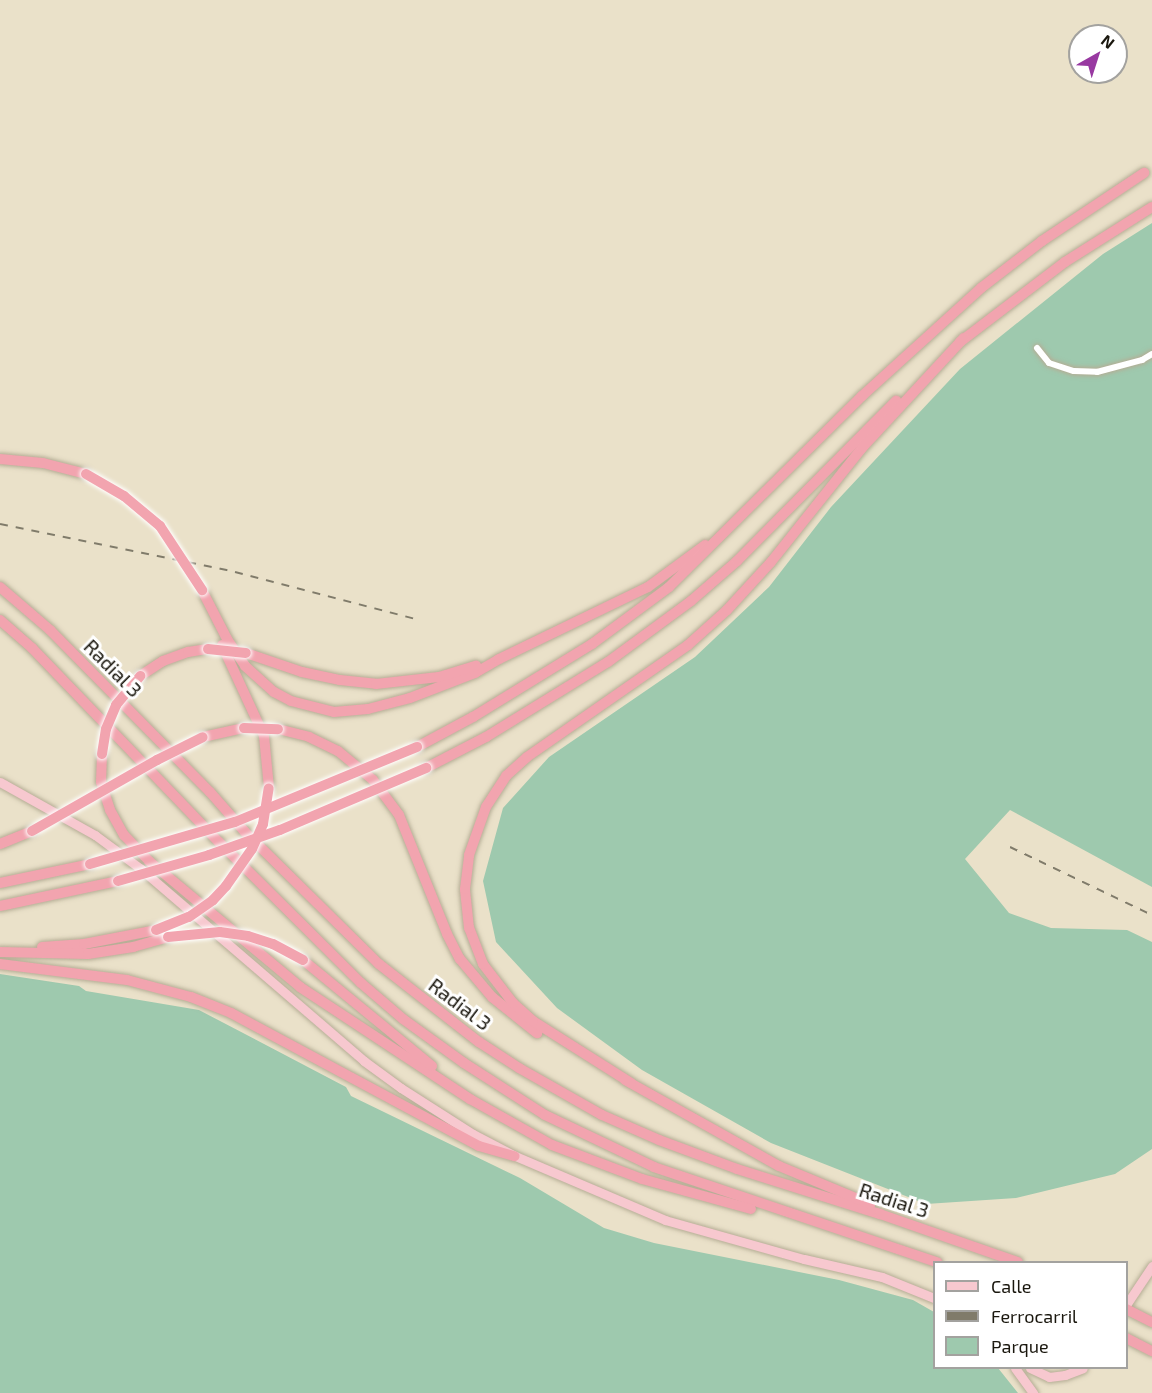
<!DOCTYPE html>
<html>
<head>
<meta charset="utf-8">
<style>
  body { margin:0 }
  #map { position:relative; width:1152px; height:1393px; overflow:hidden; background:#eae1c9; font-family:"Exo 2",sans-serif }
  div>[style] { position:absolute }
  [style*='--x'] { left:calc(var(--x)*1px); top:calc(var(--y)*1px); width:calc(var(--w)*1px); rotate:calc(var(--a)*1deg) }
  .green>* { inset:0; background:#9ec9ae }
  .roads { filter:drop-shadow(0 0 2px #b5ad95) drop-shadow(0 0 2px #b5ad95) }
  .street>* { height:6px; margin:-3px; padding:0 3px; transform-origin:3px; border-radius:3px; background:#fff }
  .primary>* { height:9px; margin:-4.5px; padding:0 4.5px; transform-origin:4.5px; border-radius:4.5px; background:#f7c8cf }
  .highway>* { height:10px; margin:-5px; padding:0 5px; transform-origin:5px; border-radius:5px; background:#f2a4af }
  .rail>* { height:2px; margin-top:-1px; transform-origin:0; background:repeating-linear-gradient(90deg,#807b6a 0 8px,transparent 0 16px) }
  .bridges { filter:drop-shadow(0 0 2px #fff) drop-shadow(0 0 2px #fff) }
  .highway-bridge>* { height:10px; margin:-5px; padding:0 5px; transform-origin:5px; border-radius:5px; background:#f2a4af }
  span { translate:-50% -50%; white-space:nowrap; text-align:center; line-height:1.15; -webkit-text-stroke:6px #fff; paint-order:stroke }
  .street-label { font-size:20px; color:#1a170e }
  .legend { position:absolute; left:933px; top:1261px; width:195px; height:108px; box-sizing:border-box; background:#fff; border:2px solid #a3a29f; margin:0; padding:8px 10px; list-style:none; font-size:18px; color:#1a170e }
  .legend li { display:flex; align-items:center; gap:12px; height:30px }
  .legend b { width:30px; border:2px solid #a3a29f }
  .north { position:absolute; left:1068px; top:24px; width:60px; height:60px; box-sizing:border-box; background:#fff; border:2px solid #a3a29f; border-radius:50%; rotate:39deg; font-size:16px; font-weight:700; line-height:24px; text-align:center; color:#1a170e }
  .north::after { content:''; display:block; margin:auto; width:21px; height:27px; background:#9839a1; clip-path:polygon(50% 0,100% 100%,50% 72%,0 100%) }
</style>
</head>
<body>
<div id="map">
  <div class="green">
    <i style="clip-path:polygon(1152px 223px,1152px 887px,1010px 810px,965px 859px,1009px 913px,1051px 928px,1127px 930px,1152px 942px,1152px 1149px,1115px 1174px,1016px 1198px,926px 1204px,771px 1143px,642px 1070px,557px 1008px,496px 942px,483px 881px,503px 808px,549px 757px,695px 657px,769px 587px,831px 507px,960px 369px,1103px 254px)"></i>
    <i style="clip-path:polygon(0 974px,79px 986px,86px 991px,199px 1010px,346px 1087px,351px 1096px,520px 1178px,604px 1228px,654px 1243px,839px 1280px,913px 1300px,934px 1312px,934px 1368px,998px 1368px,1018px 1393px,0 1393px)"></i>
  </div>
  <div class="roads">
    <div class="street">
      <i style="--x:1037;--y:348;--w:19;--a:51"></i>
      <i style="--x:1049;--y:363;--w:26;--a:18"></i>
      <i style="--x:1074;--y:371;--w:23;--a:2"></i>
      <i style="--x:1097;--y:372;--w:47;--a:-14.9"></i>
      <i style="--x:1142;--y:360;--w:12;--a:-31"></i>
    </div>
    <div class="primary">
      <i style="--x:0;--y:782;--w:109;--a:29.2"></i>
      <i style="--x:95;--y:835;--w:57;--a:36.5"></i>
      <i style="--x:141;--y:869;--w:294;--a:40.7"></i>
      <i style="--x:364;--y:1061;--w:46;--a:36.1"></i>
      <i style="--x:401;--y:1088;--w:85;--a:32.6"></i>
      <i style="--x:473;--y:1134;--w:47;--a:27.6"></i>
      <i style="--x:515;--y:1156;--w:163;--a:23.1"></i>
      <i style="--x:665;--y:1220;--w:144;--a:15.7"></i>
      <i style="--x:804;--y:1259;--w:80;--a:13"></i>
      <i style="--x:882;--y:1277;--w:56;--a:22"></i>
      <i style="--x:1126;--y:1305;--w:47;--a:-56.3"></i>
      <i style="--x:1015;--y:1368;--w:31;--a:54"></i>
      <i style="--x:1030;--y:1368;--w:21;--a:25"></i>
      <i style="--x:1049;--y:1377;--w:16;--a:-7"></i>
      <i style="--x:1065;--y:1375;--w:19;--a:-21"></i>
    </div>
    <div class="highway">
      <i style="--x:960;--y:342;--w:132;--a:-37.3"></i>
      <i style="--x:1065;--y:262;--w:103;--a:-32.3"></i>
      <i style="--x:0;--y:459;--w:43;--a:5.3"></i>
      <i style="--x:43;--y:463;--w:44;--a:14.3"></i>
      <i style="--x:0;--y:587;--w:66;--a:40.7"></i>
      <i style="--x:50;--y:630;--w:228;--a:45.4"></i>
      <i style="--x:210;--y:792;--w:53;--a:48.8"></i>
      <i style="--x:245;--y:832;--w:188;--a:44.6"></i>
      <i style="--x:379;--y:964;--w:127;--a:38"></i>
      <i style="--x:479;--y:1042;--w:48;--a:33"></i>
      <i style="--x:519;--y:1068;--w:95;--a:29.5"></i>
      <i style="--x:602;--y:1115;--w:62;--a:23.7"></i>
      <i style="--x:659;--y:1140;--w:83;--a:20.4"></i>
      <i style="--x:737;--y:1169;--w:150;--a:17.5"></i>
      <i style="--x:880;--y:1214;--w:146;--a:19.2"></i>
      <i style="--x:204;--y:594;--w:51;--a:62.9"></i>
      <i style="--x:227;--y:639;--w:32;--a:56"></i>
      <i style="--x:245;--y:666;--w:39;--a:42"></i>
      <i style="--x:274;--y:692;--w:19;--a:28"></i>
      <i style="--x:291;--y:701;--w:44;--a:14.3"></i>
      <i style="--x:334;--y:712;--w:34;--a:-5"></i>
      <i style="--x:368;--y:709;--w:43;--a:-14.7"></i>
      <i style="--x:410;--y:698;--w:70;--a:-21"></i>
      <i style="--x:475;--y:673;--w:28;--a:-30"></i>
      <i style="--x:499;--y:659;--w:165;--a:-25.8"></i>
      <i style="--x:648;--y:587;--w:71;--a:-36.4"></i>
      <i style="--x:0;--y:620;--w:43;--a:41.2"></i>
      <i style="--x:32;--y:648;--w:269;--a:46.1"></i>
      <i style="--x:219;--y:842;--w:200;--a:44.8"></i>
      <i style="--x:361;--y:983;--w:55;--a:40.6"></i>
      <i style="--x:403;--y:1019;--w:75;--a:35.8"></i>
      <i style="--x:464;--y:1063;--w:96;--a:32.7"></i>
      <i style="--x:545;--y:1115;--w:121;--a:25.5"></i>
      <i style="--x:654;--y:1167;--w:299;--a:18.6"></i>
      <i style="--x:222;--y:645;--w:100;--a:65.2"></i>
      <i style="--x:264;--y:736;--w:52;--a:84.5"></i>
      <i style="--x:246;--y:653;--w:59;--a:18.7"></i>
      <i style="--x:302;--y:672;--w:39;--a:12"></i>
      <i style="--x:340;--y:680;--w:36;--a:6"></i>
      <i style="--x:376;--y:684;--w:63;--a:-6.3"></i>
      <i style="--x:439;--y:677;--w:39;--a:-17"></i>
      <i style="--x:140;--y:676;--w:27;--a:-33"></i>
      <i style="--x:163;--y:661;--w:27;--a:-20"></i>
      <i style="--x:188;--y:652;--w:20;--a:-9"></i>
      <i style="--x:278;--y:729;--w:32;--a:14"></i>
      <i style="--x:309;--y:737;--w:32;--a:26"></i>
      <i style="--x:338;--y:751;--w:45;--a:39.6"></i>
      <i style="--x:373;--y:780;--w:44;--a:53.4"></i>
      <i style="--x:399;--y:815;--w:128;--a:68"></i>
      <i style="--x:447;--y:934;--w:28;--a:63"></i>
      <i style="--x:460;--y:959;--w:50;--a:49.9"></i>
      <i style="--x:492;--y:997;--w:58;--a:38.7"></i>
      <i style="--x:203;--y:737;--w:42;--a:-12.4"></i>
      <i style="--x:417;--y:747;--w:64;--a:-28.2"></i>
      <i style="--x:473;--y:717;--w:140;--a:-31.5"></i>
      <i style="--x:592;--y:644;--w:96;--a:-36.5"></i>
      <i style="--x:669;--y:587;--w:272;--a:-44.7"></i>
      <i style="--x:862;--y:396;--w:161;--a:-42.2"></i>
      <i style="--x:981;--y:288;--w:77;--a:-37.6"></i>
      <i style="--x:1042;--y:241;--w:123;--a:-33.7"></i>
      <i style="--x:102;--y:754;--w:28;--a:92"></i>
      <i style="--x:101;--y:782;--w:29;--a:72"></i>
      <i style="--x:110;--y:810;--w:29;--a:61"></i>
      <i style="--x:124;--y:835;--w:36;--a:46"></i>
      <i style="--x:149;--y:861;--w:197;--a:39.8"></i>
      <i style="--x:300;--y:987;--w:204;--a:33.4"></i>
      <i style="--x:470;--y:1099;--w:94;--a:29.3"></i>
      <i style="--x:552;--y:1145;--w:96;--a:20.7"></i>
      <i style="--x:642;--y:1179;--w:113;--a:15.4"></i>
      <i style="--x:426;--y:768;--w:68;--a:-27.3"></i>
      <i style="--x:486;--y:737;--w:143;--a:-31.6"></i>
      <i style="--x:608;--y:662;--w:103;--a:-36.3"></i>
      <i style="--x:691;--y:601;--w:61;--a:-41"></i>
      <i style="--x:737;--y:561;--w:226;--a:-45.2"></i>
      <i style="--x:0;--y:844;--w:35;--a:-22"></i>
      <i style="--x:0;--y:883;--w:92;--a:-11.9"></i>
      <i style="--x:0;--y:906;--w:121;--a:-12"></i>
      <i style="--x:42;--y:947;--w:42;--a:-4.1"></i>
      <i style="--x:84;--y:944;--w:73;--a:-11"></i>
      <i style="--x:0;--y:952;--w:88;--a:1.3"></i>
      <i style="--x:88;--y:954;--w:46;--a:-8.8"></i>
      <i style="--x:133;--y:947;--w:36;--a:-16"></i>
      <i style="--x:303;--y:960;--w:167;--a:39.4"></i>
      <i style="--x:0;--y:964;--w:128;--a:7.2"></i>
      <i style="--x:127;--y:980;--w:66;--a:14.9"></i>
      <i style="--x:191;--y:997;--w:43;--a:21.8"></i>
      <i style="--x:231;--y:1013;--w:281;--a:28.2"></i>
      <i style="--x:479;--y:1146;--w:37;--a:16"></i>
      <i style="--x:625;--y:1080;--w:176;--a:29.2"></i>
      <i style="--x:779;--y:1166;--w:99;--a:22.7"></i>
      <i style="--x:631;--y:1083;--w:116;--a:-147.7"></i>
      <i style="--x:533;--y:1021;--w:27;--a:-138"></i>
      <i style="--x:513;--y:1003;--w:49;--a:-127.6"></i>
      <i style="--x:483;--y:964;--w:39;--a:-111"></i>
      <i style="--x:469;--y:928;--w:39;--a:-96"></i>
      <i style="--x:465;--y:889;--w:34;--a:-83"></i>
      <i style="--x:469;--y:855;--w:51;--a:-70.5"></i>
      <i style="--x:486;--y:807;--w:37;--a:-57"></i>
      <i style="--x:506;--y:776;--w:28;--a:-42"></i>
      <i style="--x:527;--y:757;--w:196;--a:-34.8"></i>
      <i style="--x:688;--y:645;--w:52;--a:-41.9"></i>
      <i style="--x:727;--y:610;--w:65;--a:-47.5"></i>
      <i style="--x:771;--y:562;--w:146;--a:-51.4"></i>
      <i style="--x:862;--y:448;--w:150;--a:-47.2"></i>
      <i style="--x:1126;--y:1309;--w:29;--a:27"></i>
      <i style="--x:1126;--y:1338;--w:29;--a:27"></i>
    </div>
  </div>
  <div class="rail">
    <i style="--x:0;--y:524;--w:240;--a:11.5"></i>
    <i style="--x:235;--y:572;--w:186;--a:14.6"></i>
    <i style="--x:1010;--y:847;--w:157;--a:25.6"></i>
  </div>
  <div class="bridges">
    <div class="highway-bridge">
      <i style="--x:86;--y:474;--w:44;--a:30.1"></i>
      <i style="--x:124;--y:496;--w:47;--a:39.8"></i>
      <i style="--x:160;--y:526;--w:77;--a:56.7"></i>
      <i style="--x:208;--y:649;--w:38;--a:6"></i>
      <i style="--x:244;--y:728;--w:34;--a:2"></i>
      <i style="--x:102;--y:754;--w:25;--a:-81"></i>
      <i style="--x:106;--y:729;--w:26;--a:-67"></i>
      <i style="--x:116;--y:705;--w:38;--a:-50"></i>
      <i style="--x:32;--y:831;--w:144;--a:-29.6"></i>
      <i style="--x:157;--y:760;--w:51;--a:-26.6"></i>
      <i style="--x:90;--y:864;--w:151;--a:-16.2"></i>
      <i style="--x:235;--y:822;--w:197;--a:-22.4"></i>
      <i style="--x:118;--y:881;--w:95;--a:-15.9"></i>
      <i style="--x:209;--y:855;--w:75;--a:-19.4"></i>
      <i style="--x:280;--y:830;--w:159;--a:-23"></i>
      <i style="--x:156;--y:930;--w:35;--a:-22"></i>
      <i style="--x:189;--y:917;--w:29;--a:-35"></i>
      <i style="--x:213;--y:900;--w:19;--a:-47"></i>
      <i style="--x:226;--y:886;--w:45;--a:-54.9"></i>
      <i style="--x:252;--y:849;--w:27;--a:-66"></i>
      <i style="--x:263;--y:824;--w:36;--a:-81"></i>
      <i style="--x:168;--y:937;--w:52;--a:-5.5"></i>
      <i style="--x:220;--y:932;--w:28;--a:8"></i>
      <i style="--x:248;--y:936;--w:26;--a:18"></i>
      <i style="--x:273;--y:944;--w:34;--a:28"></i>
    </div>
  </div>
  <div class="street-label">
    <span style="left:113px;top:668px;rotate:45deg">Radial 3</span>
    <span style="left:460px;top:1004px;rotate:37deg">Radial 3</span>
    <span style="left:894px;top:1200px;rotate:18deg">Radial 3</span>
  </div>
  <ul class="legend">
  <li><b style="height:8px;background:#f7c8cf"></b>Calle</li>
  <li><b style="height:8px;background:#807b6a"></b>Ferrocarril</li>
  <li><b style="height:16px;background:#9ec9ae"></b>Parque</li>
  </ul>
  <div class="north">N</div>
</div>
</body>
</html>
